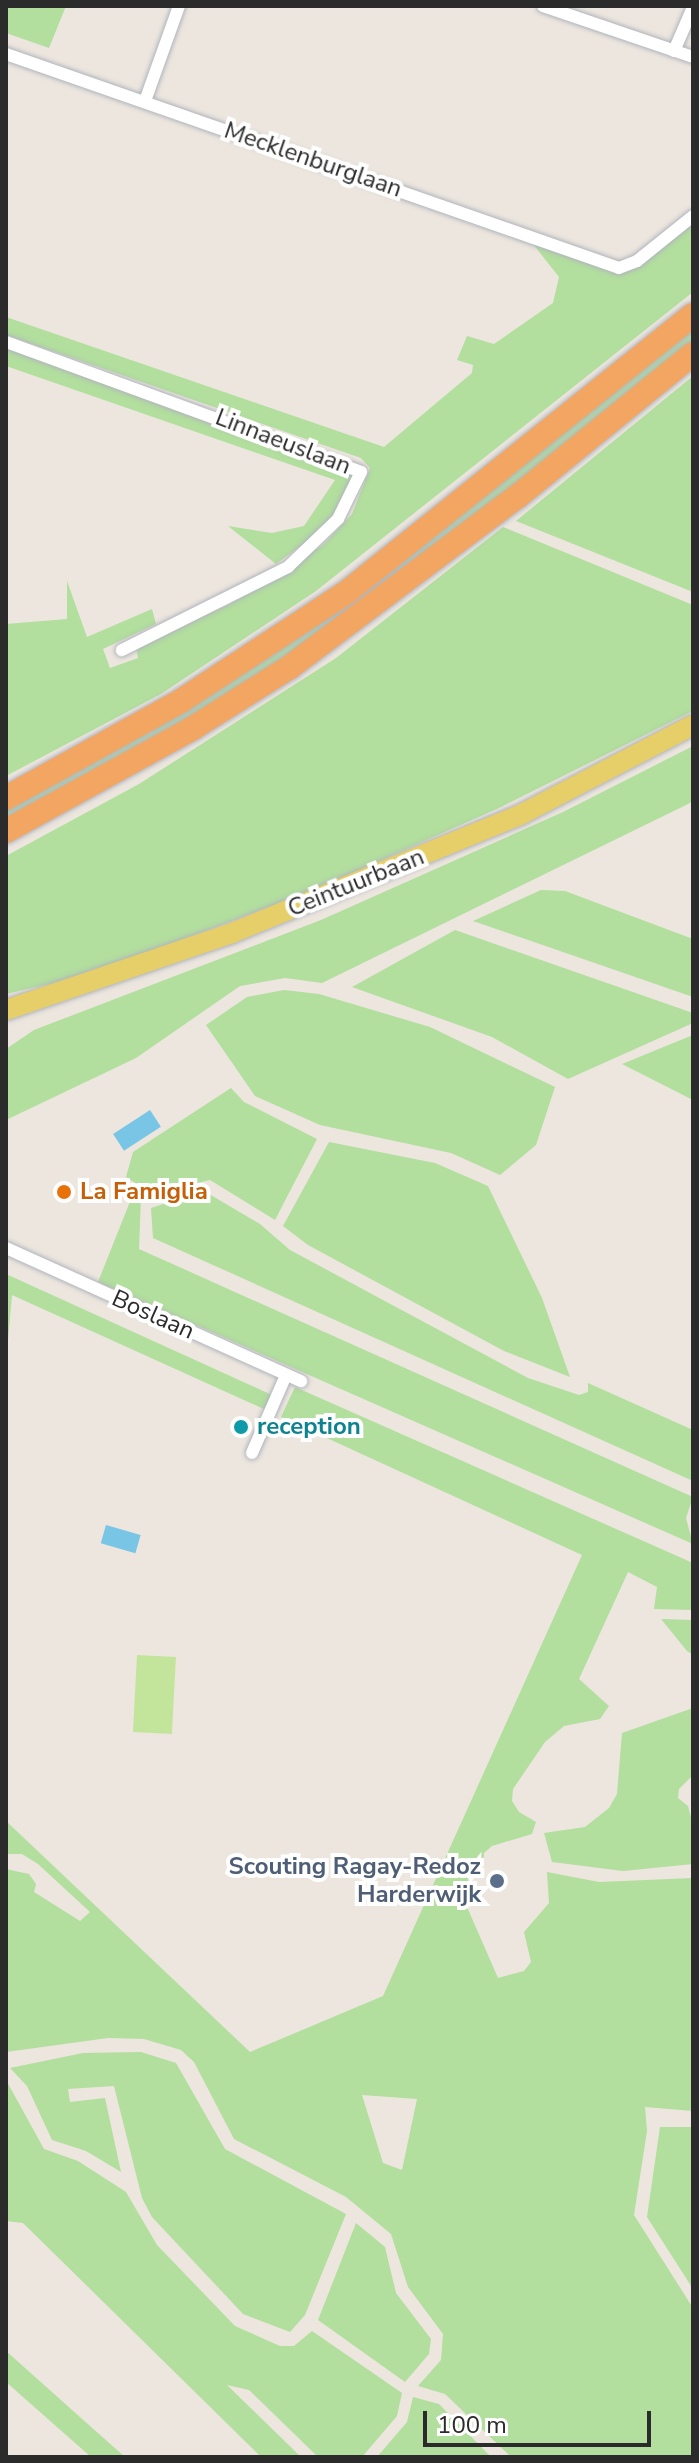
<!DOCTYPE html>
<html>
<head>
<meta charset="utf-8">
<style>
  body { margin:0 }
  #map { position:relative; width:699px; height:2463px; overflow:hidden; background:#ece6de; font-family:"Nunito Sans",sans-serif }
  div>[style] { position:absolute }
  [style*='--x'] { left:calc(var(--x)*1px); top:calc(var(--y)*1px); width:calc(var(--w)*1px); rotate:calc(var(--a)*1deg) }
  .green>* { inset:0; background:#b2de9e }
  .pitch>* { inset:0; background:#c3e59b; transform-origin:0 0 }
  .water>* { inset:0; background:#79c5e6; transform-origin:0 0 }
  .roads { filter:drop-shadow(0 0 2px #b1b4bd) drop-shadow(0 0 2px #b1b4bd) }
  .street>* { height:12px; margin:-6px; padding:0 6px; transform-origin:6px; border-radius:6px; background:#fff }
  .primary>* { height:20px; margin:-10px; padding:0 10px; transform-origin:10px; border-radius:10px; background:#e6ce68 }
  .highway>* { height:24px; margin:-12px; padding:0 12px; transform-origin:12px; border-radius:12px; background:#f2a662 }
  .dots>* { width:22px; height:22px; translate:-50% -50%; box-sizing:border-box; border:4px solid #fff; border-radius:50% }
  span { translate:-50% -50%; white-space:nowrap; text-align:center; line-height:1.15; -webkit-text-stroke:8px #fff; paint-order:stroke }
  .street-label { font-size:24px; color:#2b2b2b }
  .food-label { font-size:24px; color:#c56008; font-weight:700 }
  .left { translate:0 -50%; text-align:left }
  .culture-label { font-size:24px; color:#0d838f; font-weight:700 }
  .service-label { font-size:24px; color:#4e5e75; font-weight:700 }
  .right { translate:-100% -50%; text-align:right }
  .frame { position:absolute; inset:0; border:8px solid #2b2b2b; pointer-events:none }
  .scale { position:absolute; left:423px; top:2411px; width:228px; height:36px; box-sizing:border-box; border:4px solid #2b2b2b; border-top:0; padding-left:10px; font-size:24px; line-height:28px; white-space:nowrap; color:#2b2b2b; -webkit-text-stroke:6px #fff; paint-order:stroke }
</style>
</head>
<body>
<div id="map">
  <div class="green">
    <i style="clip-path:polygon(6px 6px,66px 6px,49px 48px,6px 33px)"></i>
    <i style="clip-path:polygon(693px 223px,693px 292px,316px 591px,161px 694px,6px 776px,6px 624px,67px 619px,67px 581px,87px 637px,152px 609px,156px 624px,103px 649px,110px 668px,138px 658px,136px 647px,230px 604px,323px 545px,352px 514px,370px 468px,361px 458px,6px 335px,6px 317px,384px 447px,472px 373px,473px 365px,457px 360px,467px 336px,494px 344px,553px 303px,559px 277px,533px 244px,621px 274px)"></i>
    <i style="clip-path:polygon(693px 325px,693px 343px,383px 588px,232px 695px,6px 821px,6px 805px,145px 733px)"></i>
    <i style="clip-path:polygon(6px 346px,355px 476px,340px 509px,314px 536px,276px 564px,228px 526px,272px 533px,304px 526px,335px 480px,6px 366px)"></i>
    <i style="clip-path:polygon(693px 376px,693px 592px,516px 521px)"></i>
    <i style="clip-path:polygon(503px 527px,693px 605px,693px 711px,499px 808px,316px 889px,88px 975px,6px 994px,6px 856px,139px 784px,336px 658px)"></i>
    <i style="clip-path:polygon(693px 746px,693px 801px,686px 805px,322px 983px,285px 978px,240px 986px,136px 1058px,6px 1120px,6px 1049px,34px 1030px,321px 920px,563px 812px)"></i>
    <i style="clip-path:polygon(541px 890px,565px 891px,693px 939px,693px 997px,473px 921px)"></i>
    <i style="clip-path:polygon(455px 930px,693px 1013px,693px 1023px,568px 1079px,492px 1037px,352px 987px)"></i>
    <i style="clip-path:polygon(284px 990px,319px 994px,430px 1027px,555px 1087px,536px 1145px,500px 1175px,451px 1153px,320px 1125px,255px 1096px,206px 1025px,247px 997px)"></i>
    <i style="clip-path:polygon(693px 1035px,693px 1100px,622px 1064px)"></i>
    <i style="clip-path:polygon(231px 1088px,244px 1102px,317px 1139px,275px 1220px,210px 1180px,141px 1196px,139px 1249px,693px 1497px,686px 1518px,693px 1544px,98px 1282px,137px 1184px,126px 1177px,133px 1152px)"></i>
    <i style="clip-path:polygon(329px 1142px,435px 1163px,488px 1186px,542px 1298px,570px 1377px,504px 1351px,308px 1245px,283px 1226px)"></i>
    <i style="clip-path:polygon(204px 1191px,260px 1224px,290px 1250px,528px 1378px,579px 1395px,588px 1392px,588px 1383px,693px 1430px,693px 1481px,153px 1238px,151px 1208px)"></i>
    <i style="clip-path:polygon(6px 1274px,272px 1395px,266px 1410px,12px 1295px,6px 1363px)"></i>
    <i style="clip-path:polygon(evenodd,295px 1387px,693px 1563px,693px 1610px,654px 1609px,657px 1587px,628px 1572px,579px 1679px,609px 1706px,600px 1719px,564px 1726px,545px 1742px,513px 1789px,512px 1801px,519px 1812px,536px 1822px,532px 1834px,492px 1846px,484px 1853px,483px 1868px,466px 1874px,471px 1889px,467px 1907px,498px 1978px,524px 1971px,531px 1962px,524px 1932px,549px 1903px,547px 1872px,599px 1882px,693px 1878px,693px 2111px,645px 2107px,647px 2131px,634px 2215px,693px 2308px,693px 2457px,511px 2457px,445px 2394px,418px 2386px,441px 2360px,443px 2334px,408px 2287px,391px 2234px,346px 2197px,234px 2139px,194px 2062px,181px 2050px,144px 2039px,108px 2038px,6px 2052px,6px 1869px,29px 1874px,36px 1884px,34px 1892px,80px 1921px,90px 1912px,38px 1864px,22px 1854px,6px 1854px,6px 1821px,250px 2052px,383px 1996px,582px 1555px,281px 1417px,295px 1387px,362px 2095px,417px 2099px,402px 2170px,383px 2163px,362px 2095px)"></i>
    <i style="clip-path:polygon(661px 1619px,693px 1620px,693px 1655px,687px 1651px)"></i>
    <i style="clip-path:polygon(693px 1708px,693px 1775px,679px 1789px,678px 1798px,688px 1806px,693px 1825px,693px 1864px,623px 1871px,552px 1862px,544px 1833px,585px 1827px,609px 1808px,617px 1794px,622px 1733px)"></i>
    <i style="clip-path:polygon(141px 2052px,176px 2063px,225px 2149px,346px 2214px,305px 2315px,290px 2332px,243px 2314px,152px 2217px,142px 2198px,114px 2086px,68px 2089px,70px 2102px,105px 2098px,121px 2172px,86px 2151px,52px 2140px,27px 2086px,10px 2068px,83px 2053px)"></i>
    <i style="clip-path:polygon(6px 2080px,44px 2149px,78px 2161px,126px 2192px,157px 2245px,235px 2326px,280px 2346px,294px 2346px,312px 2331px,402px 2393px,397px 2416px,362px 2457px,318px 2457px,249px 2390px,227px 2385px,301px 2457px,261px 2457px,23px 2223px,6px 2221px)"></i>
    <i style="clip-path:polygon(660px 2127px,693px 2127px,693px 2289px,647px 2217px)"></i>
    <i style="clip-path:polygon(356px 2223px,385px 2247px,396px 2293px,431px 2339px,429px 2354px,405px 2382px,318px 2320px)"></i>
    <i style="clip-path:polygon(6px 2351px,99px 2434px,125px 2457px,91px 2457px,6px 2382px)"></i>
    <i style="clip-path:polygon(413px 2397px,439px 2404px,491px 2457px,377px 2457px,407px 2422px)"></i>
  </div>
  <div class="pitch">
    <i style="left:137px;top:1655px;width:39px;height:77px;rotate:3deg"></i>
  </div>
  <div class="water">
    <i style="left:150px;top:1110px;width:20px;height:44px;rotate:57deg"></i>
    <i style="left:106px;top:1525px;width:36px;height:19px;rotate:16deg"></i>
  </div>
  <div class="roads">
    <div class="street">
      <i style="--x:543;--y:6;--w:158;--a:18.8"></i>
      <i style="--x:674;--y:51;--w:48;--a:-66.6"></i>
      <i style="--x:6;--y:54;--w:649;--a:19.24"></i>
      <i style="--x:619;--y:268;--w:19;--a:-21"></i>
      <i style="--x:637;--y:261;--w:72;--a:-38.8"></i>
      <i style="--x:145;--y:101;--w:101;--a:-70.3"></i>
      <i style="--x:6;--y:342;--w:378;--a:20.1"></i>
      <i style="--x:361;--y:472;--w:52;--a:116.1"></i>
      <i style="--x:338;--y:519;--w:69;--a:136.2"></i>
      <i style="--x:288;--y:567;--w:186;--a:153.4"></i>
      <i style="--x:6;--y:1248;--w:324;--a:24.3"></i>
      <i style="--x:252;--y:1453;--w:85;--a:-66.4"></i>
    </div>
    <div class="primary">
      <i style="--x:6;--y:1010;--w:239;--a:-18.8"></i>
      <i style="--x:232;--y:933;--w:311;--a:-22.3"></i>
      <i style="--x:520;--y:815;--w:195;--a:-27.5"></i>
    </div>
    <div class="highway">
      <i style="--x:6;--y:798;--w:200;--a:-29"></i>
      <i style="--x:181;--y:701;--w:199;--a:-33.3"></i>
      <i style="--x:347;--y:592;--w:443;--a:-38.7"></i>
      <i style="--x:6;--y:831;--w:213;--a:-28.8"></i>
      <i style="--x:193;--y:728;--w:115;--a:-32.2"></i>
      <i style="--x:290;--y:667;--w:285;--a:-36.9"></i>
      <i style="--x:518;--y:496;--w:225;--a:-39.1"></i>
    </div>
  </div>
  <div class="dots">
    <i style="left:64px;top:1192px;background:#e8710a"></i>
    <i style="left:241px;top:1427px;background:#0f9aa8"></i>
    <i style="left:497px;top:1881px;background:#5c6f8a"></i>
  </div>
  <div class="street-label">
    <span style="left:313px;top:160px;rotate:19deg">Mecklenburglaan</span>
    <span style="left:283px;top:442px;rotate:21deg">Linnaeuslaan</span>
    <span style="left:356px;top:883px;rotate:-22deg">Ceintuurbaan</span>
    <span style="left:153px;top:1315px;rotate:24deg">Boslaan</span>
  </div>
  <div class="food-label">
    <span class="left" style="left:80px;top:1192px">La Famiglia</span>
  </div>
  <div class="culture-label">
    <span class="left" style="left:257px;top:1427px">reception</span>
  </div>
  <div class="service-label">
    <span class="right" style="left:481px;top:1881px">Scouting Ragay-Redoz<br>Harderwijk</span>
  </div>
  <div class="frame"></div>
  <div class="scale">100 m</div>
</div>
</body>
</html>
